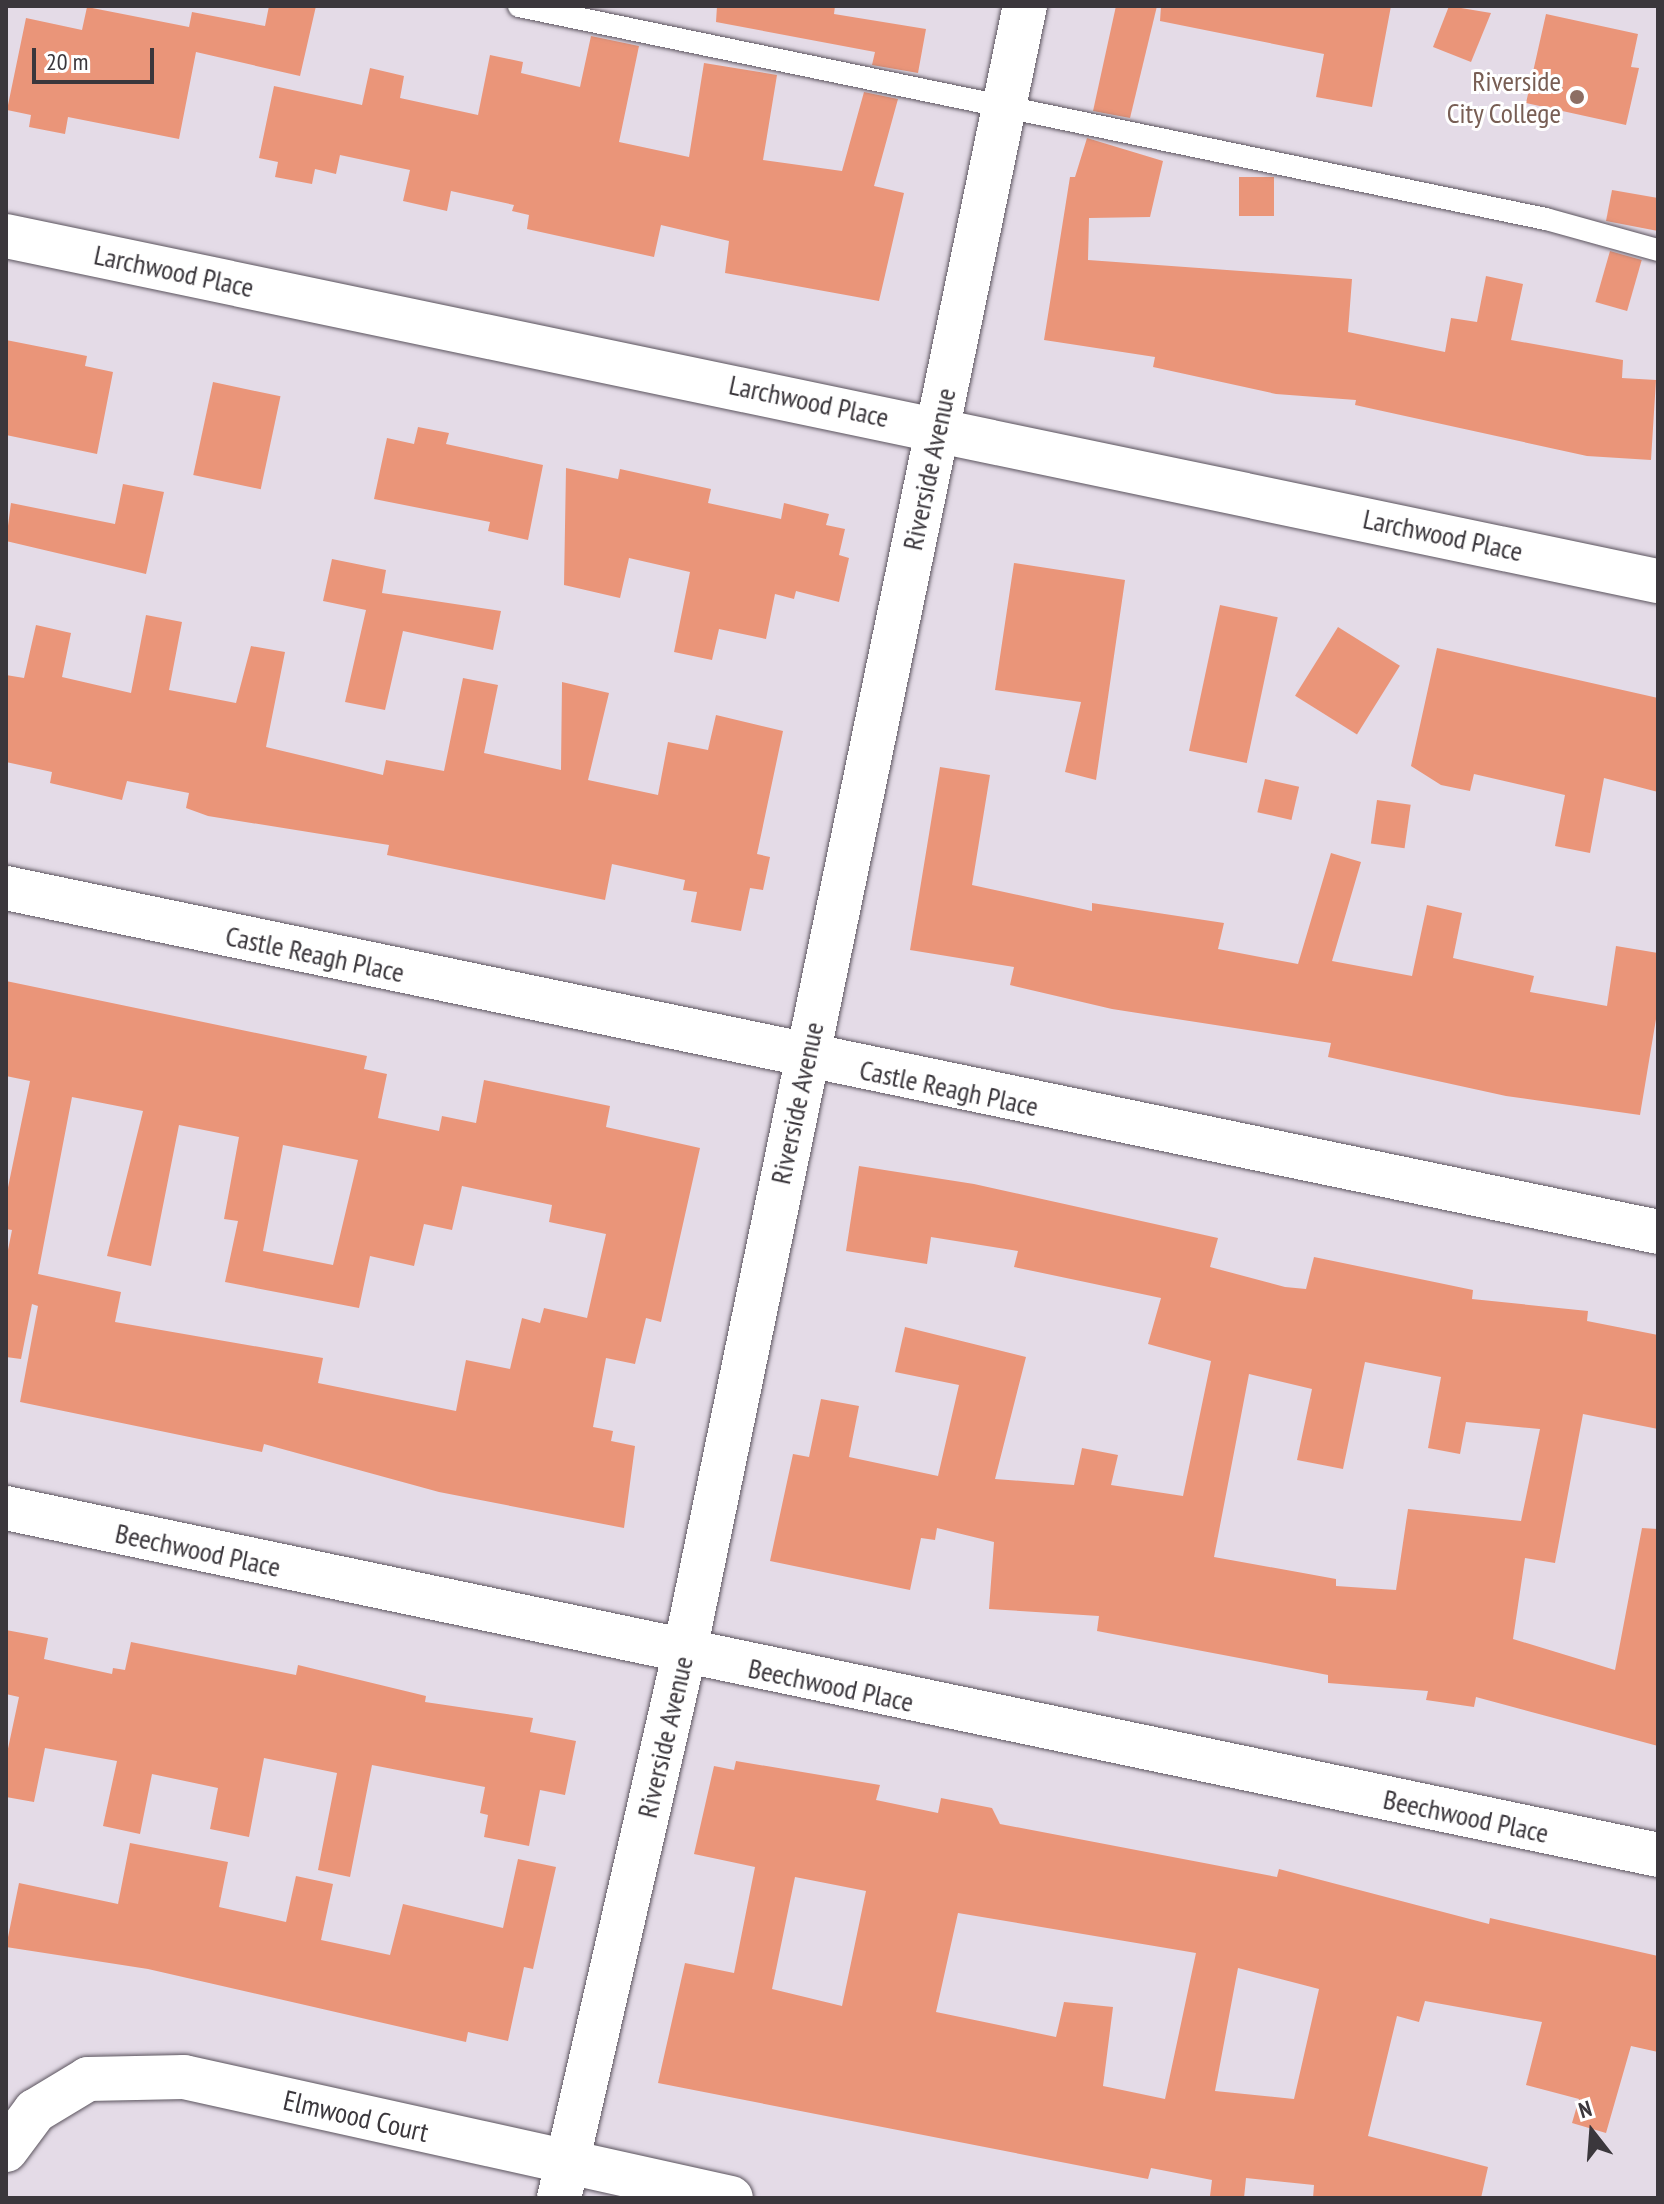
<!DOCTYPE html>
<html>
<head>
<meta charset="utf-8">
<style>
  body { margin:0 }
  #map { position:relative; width:1664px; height:2204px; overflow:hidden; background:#e4dbe7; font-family:"PT Sans Narrow",sans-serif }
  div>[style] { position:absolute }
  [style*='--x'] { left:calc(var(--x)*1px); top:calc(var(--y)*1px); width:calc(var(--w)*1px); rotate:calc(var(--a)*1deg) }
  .building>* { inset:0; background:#ea9579; transform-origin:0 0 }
  .roads { filter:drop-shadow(0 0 2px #5b545e) drop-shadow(0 0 2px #5b545e) }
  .service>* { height:22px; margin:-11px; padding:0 11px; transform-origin:11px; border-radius:11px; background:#fff }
  .minor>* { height:44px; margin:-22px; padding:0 22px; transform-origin:22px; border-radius:22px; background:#fff }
  .dots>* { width:22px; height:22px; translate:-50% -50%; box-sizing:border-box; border:4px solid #fff; border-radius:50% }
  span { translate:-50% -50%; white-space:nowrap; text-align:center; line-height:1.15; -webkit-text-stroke:6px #fff; paint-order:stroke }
  .education-label { font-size:28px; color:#785e54 }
  .right { translate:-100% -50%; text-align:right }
  .street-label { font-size:28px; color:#3b373c }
  .frame { position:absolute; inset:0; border:8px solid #3b373c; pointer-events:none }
  .north { position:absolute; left:1552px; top:2092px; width:80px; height:80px; -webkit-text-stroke:6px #fff; paint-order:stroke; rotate:343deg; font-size:22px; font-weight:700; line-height:32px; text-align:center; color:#3b373c }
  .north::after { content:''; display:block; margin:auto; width:28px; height:36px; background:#3b373c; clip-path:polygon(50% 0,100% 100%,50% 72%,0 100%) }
  .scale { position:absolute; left:32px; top:48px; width:122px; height:36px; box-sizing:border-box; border:4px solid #3b373c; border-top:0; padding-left:10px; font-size:24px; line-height:28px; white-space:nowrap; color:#3b373c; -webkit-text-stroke:6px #fff; paint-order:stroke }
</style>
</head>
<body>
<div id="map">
  <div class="building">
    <i style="clip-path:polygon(269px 6px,316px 6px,300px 76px,196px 52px,179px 139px,68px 117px,65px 134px,29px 127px,31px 115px,7px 110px,26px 18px,82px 30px,87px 7px,189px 27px,192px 12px,265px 26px)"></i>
    <i style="clip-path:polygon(717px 6px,835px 6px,834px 14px,926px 29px,918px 73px,872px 65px,875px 52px,716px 22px)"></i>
    <i style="clip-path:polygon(1116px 6px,1157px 6px,1130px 118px,1093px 111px)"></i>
    <i style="clip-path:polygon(1161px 6px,1391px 6px,1372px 107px,1316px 97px,1324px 54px,1160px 21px)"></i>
    <i style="clip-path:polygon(1449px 6px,1491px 13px,1471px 62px,1433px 47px)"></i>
    <i style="clip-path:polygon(1546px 14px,1638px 34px,1631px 67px,1639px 68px,1626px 125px,1526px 103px)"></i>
    <i style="clip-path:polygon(591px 36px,639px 46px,619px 142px,689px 157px,704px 63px,777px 75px,763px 160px,842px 171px,864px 92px,898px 99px,874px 186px,904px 193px,879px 301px,725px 273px,729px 241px,661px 225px,654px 257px,527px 229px,529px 215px,512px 211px,514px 205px,451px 191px,447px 211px,403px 201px,410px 170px,340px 155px,336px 174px,315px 169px,312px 184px,275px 177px,278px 162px,259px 158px,274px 86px,362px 105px,370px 68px,404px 76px,400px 98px,478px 115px,490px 55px,523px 62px,521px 73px,580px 87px)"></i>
    <i style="clip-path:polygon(1087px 138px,1163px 161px,1150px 217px,1089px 218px,1088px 260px,1352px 279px,1348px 332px,1445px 352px,1451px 318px,1477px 322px,1486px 276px,1523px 284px,1511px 340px,1623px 360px,1622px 378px,1656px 380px,1651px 460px,1587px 456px,1355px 405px,1356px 400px,1276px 394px,1153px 367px,1155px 357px,1044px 340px,1070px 177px,1075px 177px)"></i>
    <i style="left:1239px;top:177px;width:35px;height:39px"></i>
    <i style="clip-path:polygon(1612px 190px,1658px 198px,1658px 231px,1606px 221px)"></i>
    <i style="left:1610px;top:251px;width:33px;height:53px;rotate:16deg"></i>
    <i style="clip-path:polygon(6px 340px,87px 356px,85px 366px,113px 372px,97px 454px,6px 435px)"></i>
    <i style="left:213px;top:382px;width:69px;height:95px;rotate:12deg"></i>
    <i style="clip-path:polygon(418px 427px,449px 433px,446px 444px,543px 465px,528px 540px,488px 531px,490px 522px,374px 499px,387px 438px,414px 444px)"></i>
    <i style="clip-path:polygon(566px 468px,618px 479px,620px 469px,711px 489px,708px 503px,781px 519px,784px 503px,829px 514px,826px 525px,845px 529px,839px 555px,849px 558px,839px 602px,796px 591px,794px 599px,775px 594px,766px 639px,719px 629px,712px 660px,674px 652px,690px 572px,629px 558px,620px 598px,564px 585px)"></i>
    <i style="clip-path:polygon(123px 484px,164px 492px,146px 574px,6px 541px,11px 503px,115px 524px)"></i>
    <i style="clip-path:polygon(332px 559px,386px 570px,382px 593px,501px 611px,493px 650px,403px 631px,385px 710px,345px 702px,366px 610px,323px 601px)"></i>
    <i style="clip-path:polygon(1014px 563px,1125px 580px,1096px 780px,1065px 772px,1081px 702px,995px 690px)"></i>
    <i style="left:1220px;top:605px;width:59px;height:149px;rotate:12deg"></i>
    <i style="clip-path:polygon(146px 615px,182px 622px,169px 690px,236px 703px,251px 646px,285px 652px,266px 747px,383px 775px,386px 760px,444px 771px,463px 678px,498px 685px,484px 753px,561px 770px,562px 682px,609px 693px,588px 780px,658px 795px,668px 742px,708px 750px,716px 715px,783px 731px,757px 854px,770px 857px,763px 890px,750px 888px,741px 931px,691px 922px,697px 892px,683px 890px,685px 880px,612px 864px,605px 900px,387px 855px,389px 845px,208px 816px,186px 808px,189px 793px,127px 781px,122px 800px,50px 783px,52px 772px,6px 762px,6px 675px,24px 678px,36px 625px,71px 633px,62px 677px,131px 693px)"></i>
    <i style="left:1338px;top:627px;width:73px;height:81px;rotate:32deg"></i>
    <i style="clip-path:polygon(1437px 648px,1658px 698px,1658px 792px,1604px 778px,1590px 853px,1555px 846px,1565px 795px,1474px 774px,1470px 791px,1441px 785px,1411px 766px)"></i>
    <i style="clip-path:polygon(940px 767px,990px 775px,972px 885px,1092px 911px,1092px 903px,1224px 923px,1218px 949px,1298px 964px,1331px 853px,1361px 862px,1332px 961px,1412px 976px,1427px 905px,1462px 913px,1453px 958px,1534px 976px,1530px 992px,1607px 1006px,1616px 946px,1658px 953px,1658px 1007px,1640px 1115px,1506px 1096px,1328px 1057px,1331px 1043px,1112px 1009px,1010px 985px,1014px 967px,910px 950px)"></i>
    <i style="left:1265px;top:779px;width:35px;height:34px;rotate:13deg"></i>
    <i style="left:1377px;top:800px;width:34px;height:44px;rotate:8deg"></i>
    <i style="clip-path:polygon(evenodd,6px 981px,367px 1056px,364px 1069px,387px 1074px,378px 1118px,439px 1131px,442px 1116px,476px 1123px,484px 1080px,610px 1106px,606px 1127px,700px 1148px,661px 1322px,646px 1318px,635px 1364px,606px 1358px,593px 1427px,613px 1431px,611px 1441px,635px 1446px,624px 1528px,439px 1492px,264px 1444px,262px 1452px,20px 1402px,38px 1306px,32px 1304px,21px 1359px,6px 1357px,6px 1260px,12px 1230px,6px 1229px,6px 1197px,30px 1081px,6px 1076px,6px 981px,72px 1097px,143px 1111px,107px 1256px,151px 1266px,179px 1125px,239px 1137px,224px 1219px,238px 1221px,225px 1282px,359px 1308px,370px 1256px,414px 1266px,424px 1224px,452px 1230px,462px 1186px,552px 1205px,549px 1222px,606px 1234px,587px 1318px,544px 1308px,540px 1323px,522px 1318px,510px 1369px,466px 1360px,456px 1411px,318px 1383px,323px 1358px,115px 1322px,121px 1292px,38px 1274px,72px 1097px,6px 981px,283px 1145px,358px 1160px,333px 1265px,263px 1251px,283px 1145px)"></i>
    <i style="clip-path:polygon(evenodd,859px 1166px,974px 1184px,1218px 1238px,1210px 1267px,1285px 1287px,1306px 1289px,1314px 1257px,1473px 1290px,1472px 1299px,1588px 1311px,1587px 1321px,1658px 1335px,1658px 1429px,1583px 1414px,1555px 1563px,1525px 1558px,1513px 1639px,1615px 1670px,1642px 1528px,1658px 1529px,1658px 1746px,1476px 1697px,1474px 1707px,1426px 1700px,1428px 1691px,1328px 1683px,1328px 1675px,1097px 1631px,1099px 1616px,989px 1609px,994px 1542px,937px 1528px,935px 1540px,921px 1538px,910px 1590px,770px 1561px,793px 1454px,809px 1457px,821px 1399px,859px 1406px,849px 1457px,938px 1476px,959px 1385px,895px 1372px,905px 1327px,1026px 1357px,995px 1479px,1074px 1485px,1082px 1448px,1118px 1455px,1111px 1485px,1183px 1496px,1211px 1361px,1148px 1344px,1161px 1298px,1014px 1267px,1018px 1251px,931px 1237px,927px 1264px,846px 1251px,859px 1166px,1365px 1362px,1441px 1377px,1428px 1448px,1460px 1454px,1466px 1422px,1540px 1429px,1521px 1521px,1408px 1509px,1396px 1590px,1336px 1586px,1336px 1579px,1214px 1557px,1249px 1374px,1312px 1389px,1297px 1460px,1343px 1469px,1365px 1362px)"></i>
    <i style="clip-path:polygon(6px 1630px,48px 1638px,44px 1659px,112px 1674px,113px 1668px,125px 1670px,131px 1642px,296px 1675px,298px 1665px,426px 1696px,425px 1702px,533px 1718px,530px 1732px,576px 1741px,565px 1795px,540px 1790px,529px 1846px,484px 1837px,488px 1815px,480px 1813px,485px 1787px,372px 1765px,350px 1877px,318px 1870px,337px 1773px,264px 1758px,249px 1837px,210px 1829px,218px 1788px,152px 1774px,140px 1834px,103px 1826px,117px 1761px,45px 1748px,34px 1802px,6px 1797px,6px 1758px,19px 1697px,6px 1694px)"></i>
    <i style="clip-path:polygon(evenodd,736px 1761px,880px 1785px,876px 1800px,938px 1813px,941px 1798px,992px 1808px,1000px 1824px,1277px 1877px,1279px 1869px,1489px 1924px,1490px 1918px,1658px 1956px,1658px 2052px,1631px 2046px,1606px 2133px,1572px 2123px,1579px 2099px,1526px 2085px,1542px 2022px,1425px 2001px,1419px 2022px,1397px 2016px,1368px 2136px,1488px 2167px,1481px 2198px,1313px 2198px,1314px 2185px,1246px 2178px,1244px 2198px,1210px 2196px,1212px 2180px,1151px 2168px,1148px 2179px,658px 2083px,685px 1963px,734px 1973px,755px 1867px,694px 1854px,714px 1766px,734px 1770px,736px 1761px,795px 1877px,866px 1891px,842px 2006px,772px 1989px,795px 1877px,736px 1761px,958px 1913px,1196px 1953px,1165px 2099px,1103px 2086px,1113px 2007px,1064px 2002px,1056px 2037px,936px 2012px,958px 1913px,736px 1761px,1238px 1968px,1319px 1989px,1294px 2099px,1215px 2091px,1238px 1968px)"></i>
    <i style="clip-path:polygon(130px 1843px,228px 1862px,219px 1907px,286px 1922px,296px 1876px,333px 1884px,321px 1940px,390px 1955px,403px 1904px,503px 1928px,518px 1859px,556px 1867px,533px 1969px,524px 1967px,508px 2041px,468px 2032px,466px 2042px,148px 1969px,6px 1947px,19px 1883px,118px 1904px)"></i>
  </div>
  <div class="roads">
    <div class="service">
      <i style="--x:519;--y:6;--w:1049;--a:11.72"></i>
      <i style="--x:1546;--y:219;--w:116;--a:15.5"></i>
    </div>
    <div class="minor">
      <i style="--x:6;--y:236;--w:1688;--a:11.8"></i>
      <i style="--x:6;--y:888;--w:1687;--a:11.76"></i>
      <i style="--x:6;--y:1508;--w:1688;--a:11.86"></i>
      <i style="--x:6;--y:2150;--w:49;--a:-53.4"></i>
      <i style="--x:35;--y:2111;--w:62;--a:-31.1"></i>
      <i style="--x:88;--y:2079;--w:96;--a:-1.2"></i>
      <i style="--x:184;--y:2077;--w:560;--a:12.47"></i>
      <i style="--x:559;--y:2198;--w:557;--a:-77.04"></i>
      <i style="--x:684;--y:1655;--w:1684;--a:-78.32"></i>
    </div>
  </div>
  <div class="dots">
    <i style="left:1577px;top:97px;background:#8d6e63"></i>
  </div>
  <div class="education-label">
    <span class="right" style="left:1561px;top:97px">Riverside<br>City College</span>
  </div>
  <div class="street-label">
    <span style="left:174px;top:271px;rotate:12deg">Larchwood Place</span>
    <span style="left:809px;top:401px;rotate:12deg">Larchwood Place</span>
    <span style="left:929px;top:469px;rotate:-78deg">Riverside Avenue</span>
    <span style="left:1443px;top:535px;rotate:12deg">Larchwood Place</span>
    <span style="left:315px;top:954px;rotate:12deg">Castle Reagh Place</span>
    <span style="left:949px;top:1088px;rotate:12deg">Castle Reagh Place</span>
    <span style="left:797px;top:1103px;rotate:-78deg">Riverside Avenue</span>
    <span style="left:198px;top:1550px;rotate:12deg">Beechwood Place</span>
    <span style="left:831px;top:1685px;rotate:12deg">Beechwood Place</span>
    <span style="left:665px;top:1737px;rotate:-77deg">Riverside Avenue</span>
    <span style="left:1466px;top:1816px;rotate:12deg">Beechwood Place</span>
    <span style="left:356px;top:2116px;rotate:13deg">Elmwood Court</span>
  </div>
  <div class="frame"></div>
  <div class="north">N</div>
  <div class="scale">20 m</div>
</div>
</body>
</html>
